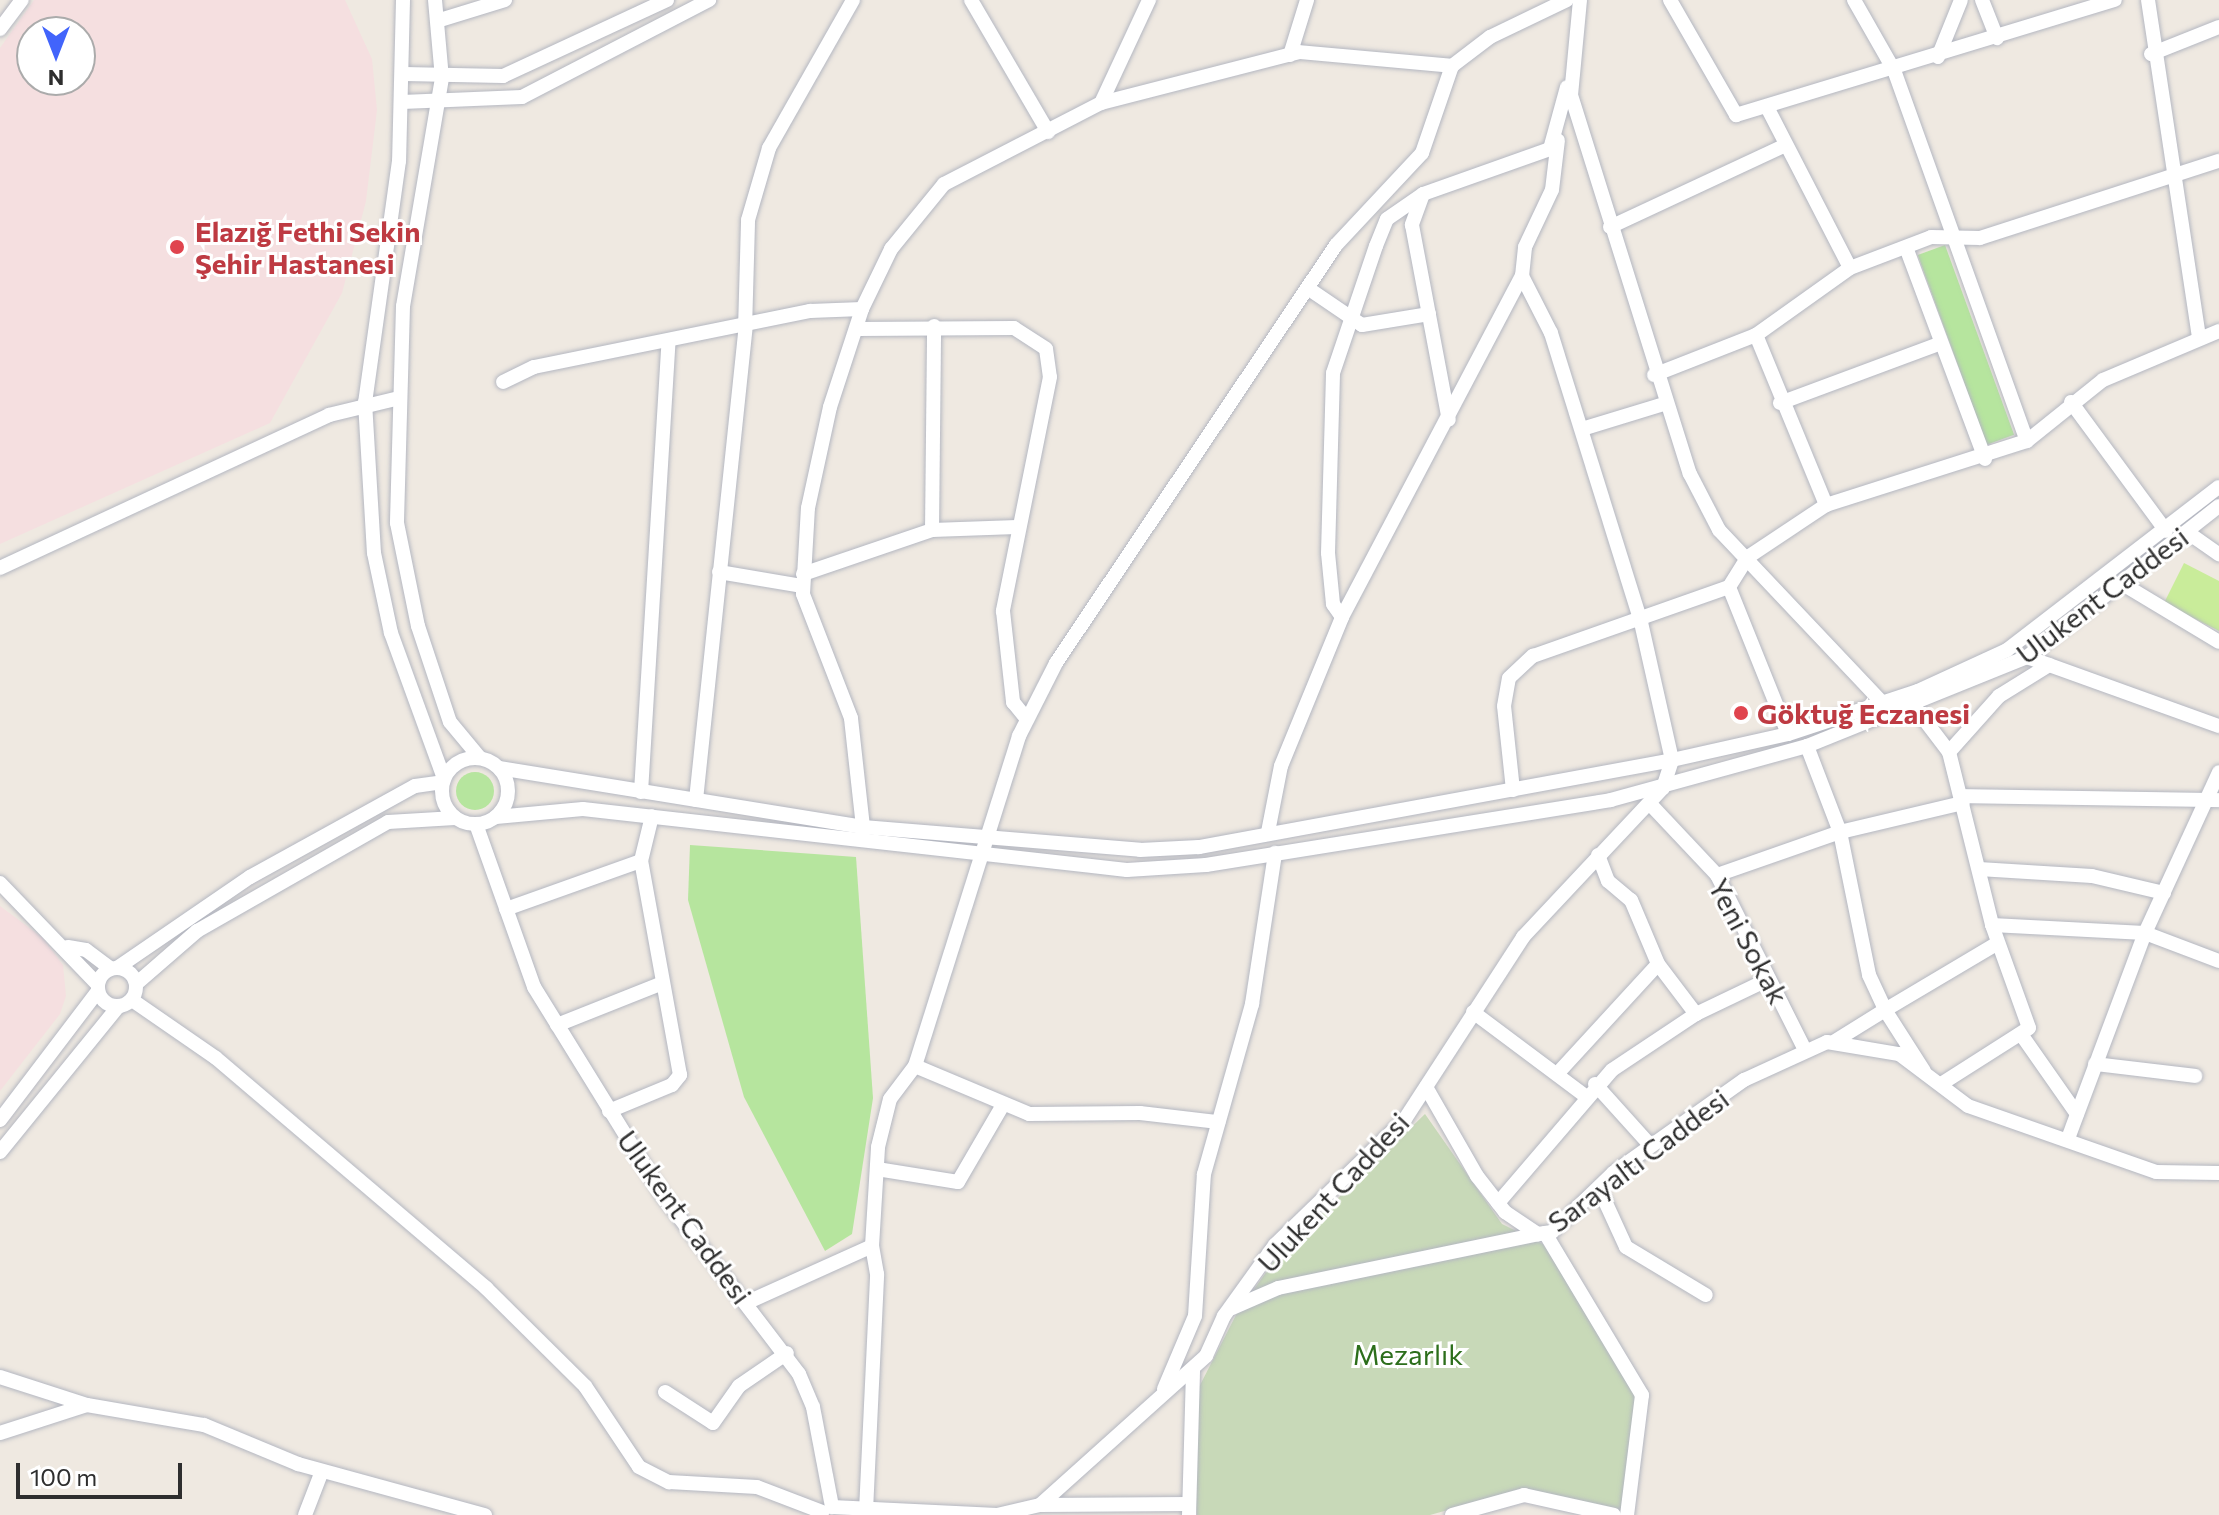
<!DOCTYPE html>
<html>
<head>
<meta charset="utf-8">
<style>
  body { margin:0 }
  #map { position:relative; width:2219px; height:1515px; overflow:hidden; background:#efe9e1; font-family:Commissioner,sans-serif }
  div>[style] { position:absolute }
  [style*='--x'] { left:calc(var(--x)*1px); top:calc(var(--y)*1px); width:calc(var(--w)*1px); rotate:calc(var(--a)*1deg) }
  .medical>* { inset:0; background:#f5dfe0 }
  .green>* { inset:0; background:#b6e59e; transform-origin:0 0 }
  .round { border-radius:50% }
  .cemetery>* { inset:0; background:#c8d9b8 }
  .pitch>* { inset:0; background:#c9ec9a }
  .roads { filter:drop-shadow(0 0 2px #b4b7c1) drop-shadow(0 0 2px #b4b7c1) }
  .minor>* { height:14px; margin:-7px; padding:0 7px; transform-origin:7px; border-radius:7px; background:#fff }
  .minor>.ring { margin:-7px; padding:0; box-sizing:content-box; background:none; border:14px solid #fff; border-radius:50% }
  .dots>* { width:22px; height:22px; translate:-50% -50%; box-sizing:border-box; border:4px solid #fff; border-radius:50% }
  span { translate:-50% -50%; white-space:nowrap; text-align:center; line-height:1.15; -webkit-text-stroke:6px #fff; paint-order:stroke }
  .health-label { font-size:28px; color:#be3a42; font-weight:700 }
  .left { translate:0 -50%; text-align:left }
  .street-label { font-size:28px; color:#2e2e2e }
  .park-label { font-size:28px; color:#2c6e1b }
  .north { position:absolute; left:16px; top:16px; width:80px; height:80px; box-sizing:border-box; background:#fff; border:2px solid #ababab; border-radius:50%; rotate:180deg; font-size:22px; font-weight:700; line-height:32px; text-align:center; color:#2e2e2e }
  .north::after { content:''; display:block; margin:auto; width:28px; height:36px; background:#4264fb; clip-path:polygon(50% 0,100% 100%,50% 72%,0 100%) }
  .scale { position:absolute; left:16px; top:1463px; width:166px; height:36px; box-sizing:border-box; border:4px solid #2e2e2e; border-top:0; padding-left:10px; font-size:24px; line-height:28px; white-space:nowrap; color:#2e2e2e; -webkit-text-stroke:6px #fff; paint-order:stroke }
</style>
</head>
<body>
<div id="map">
  <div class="medical">
    <i style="clip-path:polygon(evenodd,34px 0,345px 0,372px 59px,377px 110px,366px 201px,342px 293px,270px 423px,0 544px,0 48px,34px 0,80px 32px,80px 80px,32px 80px,32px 32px,80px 32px)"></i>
    <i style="clip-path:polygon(0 906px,43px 938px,63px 965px,66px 996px,60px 1014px,0 1091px)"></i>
  </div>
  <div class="green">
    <i style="left:1945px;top:245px;width:202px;height:29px;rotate:70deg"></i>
    <i class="round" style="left:456px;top:772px;width:38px;height:38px"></i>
    <i style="clip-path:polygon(690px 845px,856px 857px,873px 1098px,852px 1234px,825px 1251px,744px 1097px,688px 900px)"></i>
  </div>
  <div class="cemetery">
    <i style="clip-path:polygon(1425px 1114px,1502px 1224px,1543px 1244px,1637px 1390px,1622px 1514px,1523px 1489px,1430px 1515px,1197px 1515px,1191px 1471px,1199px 1387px,1236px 1315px,1276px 1258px)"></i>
  </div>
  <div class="pitch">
    <i style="clip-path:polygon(2184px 563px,2219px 581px,2219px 631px,2164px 603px)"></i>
  </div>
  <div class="roads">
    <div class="minor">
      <i style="--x:403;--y:0;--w:161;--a:91.4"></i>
      <i style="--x:399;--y:161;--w:243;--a:98"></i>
      <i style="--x:365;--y:402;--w:151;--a:86.6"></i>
      <i style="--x:374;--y:553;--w:82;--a:78"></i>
      <i style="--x:391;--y:633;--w:155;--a:70"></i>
      <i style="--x:435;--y:0;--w:78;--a:84.9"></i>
      <i style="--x:442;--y:78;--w:231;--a:99.7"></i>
      <i style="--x:403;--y:306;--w:217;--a:91.6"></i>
      <i style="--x:397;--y:523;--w:105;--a:78.5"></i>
      <i style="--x:418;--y:626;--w:101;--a:71.6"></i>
      <i style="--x:450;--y:722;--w:47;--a:50.2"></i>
      <i style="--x:971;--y:0;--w:153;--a:59.7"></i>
      <i style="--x:1580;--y:0;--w:95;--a:95.4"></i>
      <i style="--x:1571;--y:95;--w:397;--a:72.6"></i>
      <i style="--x:1690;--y:474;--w:63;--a:62.6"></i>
      <i style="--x:1719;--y:530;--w:234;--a:46.6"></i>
      <i style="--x:1670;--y:0;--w:133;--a:60.1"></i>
      <i style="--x:1736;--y:115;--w:396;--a:-16.9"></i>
      <i style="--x:1854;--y:0;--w:81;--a:60.3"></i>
      <i style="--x:1894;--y:70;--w:394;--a:70.3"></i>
      <i style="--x:1982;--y:0;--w:41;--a:68.5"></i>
      <i style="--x:2148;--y:0;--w:341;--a:81.4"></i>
      <i style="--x:440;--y:20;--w:68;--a:-17.1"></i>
      <i style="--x:0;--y:29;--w:36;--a:-53"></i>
      <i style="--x:2151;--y:54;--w:73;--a:-21.7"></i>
      <i style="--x:1290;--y:55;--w:58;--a:-72.8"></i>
      <i style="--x:1938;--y:57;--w:61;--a:-68"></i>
      <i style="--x:404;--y:74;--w:99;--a:1.2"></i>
      <i style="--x:503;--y:76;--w:181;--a:-24.9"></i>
      <i style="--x:402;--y:102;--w:120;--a:-2.4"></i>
      <i style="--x:522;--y:97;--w:211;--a:-27.4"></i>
      <i style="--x:1101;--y:103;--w:204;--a:-14.4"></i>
      <i style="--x:1299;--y:52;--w:154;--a:5.2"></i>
      <i style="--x:1767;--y:107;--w:181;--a:62.7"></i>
      <i style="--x:1423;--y:194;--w:33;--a:110"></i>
      <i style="--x:1412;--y:225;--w:198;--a:79.3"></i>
      <i style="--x:1610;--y:227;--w:194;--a:-25"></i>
      <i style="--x:1907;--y:250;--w:223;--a:69.5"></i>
      <i style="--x:1309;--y:289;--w:64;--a:34.2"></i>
      <i style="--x:1362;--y:325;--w:68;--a:-9.3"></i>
      <i style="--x:857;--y:329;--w:157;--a:-0.4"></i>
      <i style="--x:1014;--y:328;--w:38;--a:33"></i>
      <i style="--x:1046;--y:349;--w:28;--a:82"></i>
      <i style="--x:1050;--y:377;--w:239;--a:101.4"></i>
      <i style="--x:1003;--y:611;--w:92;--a:83.7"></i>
      <i style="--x:1013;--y:702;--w:22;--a:51"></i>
      <i style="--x:1756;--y:335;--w:184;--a:67.6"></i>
      <i style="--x:1654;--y:375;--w:110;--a:-21.4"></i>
      <i style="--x:1756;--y:335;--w:115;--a:-35.5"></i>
      <i style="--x:1850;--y:268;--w:87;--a:-20.9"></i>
      <i style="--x:1931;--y:237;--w:49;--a:1.2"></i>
      <i style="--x:1980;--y:238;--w:251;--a:-17.9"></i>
      <i style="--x:503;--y:382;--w:34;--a:-26"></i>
      <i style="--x:534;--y:367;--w:282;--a:-11.5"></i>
      <i style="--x:810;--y:311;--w:52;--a:-2.2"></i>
      <i style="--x:2071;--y:402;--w:160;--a:53.6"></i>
      <i style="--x:1780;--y:403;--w:170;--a:-20.4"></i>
      <i style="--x:1582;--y:429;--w:86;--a:-17"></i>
      <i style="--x:932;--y:530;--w:204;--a:-89.4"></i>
      <i style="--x:2187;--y:532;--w:39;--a:35"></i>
      <i style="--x:0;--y:568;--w:363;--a:-24.9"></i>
      <i style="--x:329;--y:415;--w:68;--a:-13.6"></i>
      <i style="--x:719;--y:572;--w:85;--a:9.5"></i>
      <i style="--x:803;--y:574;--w:136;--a:-18.8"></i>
      <i style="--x:932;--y:530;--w:85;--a:-2"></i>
      <i style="--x:2121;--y:583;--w:114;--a:31"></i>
      <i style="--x:1729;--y:587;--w:158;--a:68.1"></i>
      <i style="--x:1342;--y:617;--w:16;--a:-125"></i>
      <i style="--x:1333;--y:604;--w:51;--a:-95.6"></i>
      <i style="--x:1328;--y:553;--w:180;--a:-88.4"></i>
      <i style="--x:1333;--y:373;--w:134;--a:-71.3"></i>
      <i style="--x:1376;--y:246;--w:29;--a:-68"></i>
      <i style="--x:1387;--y:219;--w:44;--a:-34.8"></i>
      <i style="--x:1423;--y:194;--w:135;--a:-19.5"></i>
      <i style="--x:1550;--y:149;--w:64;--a:-74.7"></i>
      <i style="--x:2027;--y:657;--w:204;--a:19.8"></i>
      <i style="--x:1914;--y:706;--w:58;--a:52.7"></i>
      <i style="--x:1949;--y:752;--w:178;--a:76"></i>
      <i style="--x:1992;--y:925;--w:109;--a:70.2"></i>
      <i style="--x:2029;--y:1028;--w:104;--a:147.5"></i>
      <i style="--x:1807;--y:746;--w:92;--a:69"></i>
      <i style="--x:1840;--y:832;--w:146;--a:78.5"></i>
      <i style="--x:1869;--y:975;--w:38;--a:65"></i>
      <i style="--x:1885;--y:1010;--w:59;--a:148.2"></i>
      <i style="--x:1949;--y:752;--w:75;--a:-48.2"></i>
      <i style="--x:1999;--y:696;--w:59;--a:-31.8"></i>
      <i class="ring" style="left:442px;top:758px;width:52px;height:52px"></i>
      <i style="--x:499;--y:768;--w:369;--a:9.2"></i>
      <i style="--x:863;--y:827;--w:278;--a:4.7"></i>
      <i style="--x:1140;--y:850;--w:59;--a:-2.9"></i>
      <i style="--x:1199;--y:847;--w:481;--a:-10.4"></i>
      <i style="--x:1672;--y:760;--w:119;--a:-12.6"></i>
      <i style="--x:1788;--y:734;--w:137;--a:-18.3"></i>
      <i style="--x:1918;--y:691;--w:98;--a:-24.7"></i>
      <i style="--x:2007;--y:650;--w:267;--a:-37.6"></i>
      <i style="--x:1513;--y:790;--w:84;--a:-96.1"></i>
      <i style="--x:1504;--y:706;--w:28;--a:-80"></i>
      <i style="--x:1509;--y:678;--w:33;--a:-43"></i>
      <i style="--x:1533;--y:656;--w:208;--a:-19.4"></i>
      <i style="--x:1729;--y:587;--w:36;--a:-58"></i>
      <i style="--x:1748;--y:557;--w:94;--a:-33.7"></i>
      <i style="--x:1826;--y:505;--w:211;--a:-17.7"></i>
      <i style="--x:2027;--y:441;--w:97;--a:-38.8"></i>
      <i style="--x:2103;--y:380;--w:126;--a:-22.9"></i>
      <i style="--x:641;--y:792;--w:448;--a:-86.5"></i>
      <i style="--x:1962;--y:796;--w:257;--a:0.9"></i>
      <i style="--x:696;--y:800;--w:473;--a:-84"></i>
      <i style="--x:745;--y:330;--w:110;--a:-88.4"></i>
      <i style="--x:748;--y:220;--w:75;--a:-73.7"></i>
      <i style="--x:769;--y:148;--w:170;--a:-60.4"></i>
      <i style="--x:1652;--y:806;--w:95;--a:46.7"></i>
      <i style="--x:1717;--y:875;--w:194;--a:63.3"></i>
      <i style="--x:496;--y:817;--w:87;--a:-5.3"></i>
      <i style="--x:583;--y:809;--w:547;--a:6.4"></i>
      <i style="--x:1127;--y:870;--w:79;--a:-3.6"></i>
      <i style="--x:1206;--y:865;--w:410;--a:-9.1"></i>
      <i style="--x:1611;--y:800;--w:203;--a:-15.4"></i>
      <i style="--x:1807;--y:746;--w:237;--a:-22"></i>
      <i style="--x:2027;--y:657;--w:244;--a:-38.2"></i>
      <i style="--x:476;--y:824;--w:173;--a:70.4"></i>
      <i style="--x:534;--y:987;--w:246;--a:58.3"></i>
      <i style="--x:663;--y:1196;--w:224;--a:52.6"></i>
      <i style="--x:799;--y:1374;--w:36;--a:67"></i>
      <i style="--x:813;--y:1407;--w:102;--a:79.2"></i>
      <i style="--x:832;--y:1507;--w:165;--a:2.8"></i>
      <i style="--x:863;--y:827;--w:110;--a:-96.3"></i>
      <i style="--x:851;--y:718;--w:133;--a:-111.2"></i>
      <i style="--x:803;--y:594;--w:86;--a:-86.7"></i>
      <i style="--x:808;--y:508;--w:103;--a:-77.7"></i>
      <i style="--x:830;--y:407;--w:103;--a:-71.9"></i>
      <i style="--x:862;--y:309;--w:67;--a:-64.2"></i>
      <i style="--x:891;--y:249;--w:84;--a:-50.8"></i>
      <i style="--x:944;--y:184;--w:177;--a:-27.3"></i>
      <i style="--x:1101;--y:103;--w:114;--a:-65"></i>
      <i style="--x:1268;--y:832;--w:67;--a:-78.9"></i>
      <i style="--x:1281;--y:766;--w:161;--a:-67.7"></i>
      <i style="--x:1342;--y:617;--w:386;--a:-62.2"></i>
      <i style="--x:1598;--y:855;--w:28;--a:69"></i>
      <i style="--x:1608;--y:881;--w:30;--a:40"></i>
      <i style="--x:1631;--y:900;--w:69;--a:67.1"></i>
      <i style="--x:1658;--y:964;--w:63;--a:52.8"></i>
      <i style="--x:1979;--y:869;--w:113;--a:3.5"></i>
      <i style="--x:2092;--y:876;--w:74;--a:13.3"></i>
      <i style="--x:1717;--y:875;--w:130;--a:-19.3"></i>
      <i style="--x:1840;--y:832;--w:126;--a:-13.3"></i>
      <i style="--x:0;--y:883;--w:141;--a:46.1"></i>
      <i style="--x:506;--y:909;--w:143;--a:-19.6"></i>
      <i style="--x:1992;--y:925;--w:153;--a:3"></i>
      <i style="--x:2145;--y:933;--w:79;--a:20.7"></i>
      <i style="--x:68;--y:947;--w:18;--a:9"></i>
      <i style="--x:86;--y:950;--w:31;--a:37"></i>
      <i class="ring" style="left:98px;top:968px;width:24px;height:24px"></i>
      <i style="--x:117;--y:968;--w:161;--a:-34.4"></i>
      <i style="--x:250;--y:877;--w:188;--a:-28.9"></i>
      <i style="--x:415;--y:786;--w:28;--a:-8"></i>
      <i style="--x:136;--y:984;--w:81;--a:-41"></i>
      <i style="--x:197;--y:931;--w:220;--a:-29.7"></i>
      <i style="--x:388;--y:822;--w:67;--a:-3.4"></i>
      <i style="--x:132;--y:1000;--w:102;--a:34.6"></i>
      <i style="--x:216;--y:1058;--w:355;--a:40.4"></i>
      <i style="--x:486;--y:1288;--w:139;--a:44.7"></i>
      <i style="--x:585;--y:1386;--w:97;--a:56.3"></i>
      <i style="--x:639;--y:1467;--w:34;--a:27"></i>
      <i style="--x:669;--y:1482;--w:88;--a:3.3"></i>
      <i style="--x:757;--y:1487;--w:70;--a:21"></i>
      <i style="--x:1473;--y:1012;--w:139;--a:36.8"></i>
      <i style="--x:557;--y:1025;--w:111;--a:-21.7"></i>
      <i style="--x:2023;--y:1037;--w:94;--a:55"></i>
      <i style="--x:2095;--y:1064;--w:101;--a:6.8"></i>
      <i style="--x:915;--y:1066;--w:124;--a:22.8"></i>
      <i style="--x:1029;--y:1114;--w:111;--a:-0.5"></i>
      <i style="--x:1140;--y:1113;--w:79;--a:6.6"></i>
      <i style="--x:1924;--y:1071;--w:72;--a:-122.6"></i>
      <i style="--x:1885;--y:1010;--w:131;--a:-30.7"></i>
      <i style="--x:1557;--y:1074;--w:149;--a:-47.4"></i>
      <i style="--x:1595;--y:1084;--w:82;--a:48"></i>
      <i style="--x:1426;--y:1087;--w:103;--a:60.2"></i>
      <i style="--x:1477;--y:1176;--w:46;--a:52.1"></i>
      <i style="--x:1505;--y:1212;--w:40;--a:34"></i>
      <i style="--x:1538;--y:1234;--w:14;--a:-8"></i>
      <i style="--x:1552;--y:1232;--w:85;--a:-44"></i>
      <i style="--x:1613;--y:1173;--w:161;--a:-35.4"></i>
      <i style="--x:1744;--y:1080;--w:91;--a:-24.6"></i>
      <i style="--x:1827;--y:1042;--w:73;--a:9.5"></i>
      <i style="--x:1899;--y:1054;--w:86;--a:37"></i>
      <i style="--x:1968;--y:1106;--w:199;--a:19.3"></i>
      <i style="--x:2156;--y:1172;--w:63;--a:0.9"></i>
      <i style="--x:609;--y:1111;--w:68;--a:-22.4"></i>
      <i style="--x:672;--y:1085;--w:13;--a:-51"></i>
      <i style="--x:680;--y:1075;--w:218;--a:-100.3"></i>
      <i style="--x:641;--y:861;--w:46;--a:-76.3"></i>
      <i style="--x:0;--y:1120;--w:162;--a:-52.8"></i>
      <i style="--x:2069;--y:1136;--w:217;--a:-69.5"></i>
      <i style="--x:2145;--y:933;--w:177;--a:-65.3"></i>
      <i style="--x:0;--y:1152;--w:187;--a:-50.9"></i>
      <i style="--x:877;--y:1169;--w:82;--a:9.1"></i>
      <i style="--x:958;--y:1182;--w:86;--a:-59.8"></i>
      <i style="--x:1599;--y:1188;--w:65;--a:65.4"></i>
      <i style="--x:1626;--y:1247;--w:93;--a:31"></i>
      <i style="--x:1498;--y:1203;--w:175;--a:-49.4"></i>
      <i style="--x:1612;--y:1070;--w:101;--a:-33.7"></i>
      <i style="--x:1696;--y:1014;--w:81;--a:-25.6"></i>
      <i style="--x:1545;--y:1233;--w:189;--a:59.1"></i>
      <i style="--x:1642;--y:1395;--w:121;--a:97.1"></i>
      <i style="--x:748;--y:1302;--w:136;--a:-24.3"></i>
      <i style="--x:872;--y:1246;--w:99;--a:-86.5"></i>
      <i style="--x:878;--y:1147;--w:49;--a:-76"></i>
      <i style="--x:890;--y:1099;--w:41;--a:-52.9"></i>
      <i style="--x:915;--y:1066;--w:346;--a:-72.5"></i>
      <i style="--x:1019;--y:736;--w:82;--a:-63.1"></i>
      <i style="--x:1056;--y:663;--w:503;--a:-56.18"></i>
      <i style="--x:1336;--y:245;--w:126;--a:-46.9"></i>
      <i style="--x:1422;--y:153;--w:92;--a:-71"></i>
      <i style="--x:1452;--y:66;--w:48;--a:-37.3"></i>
      <i style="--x:1490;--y:37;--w:85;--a:-25.7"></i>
      <i style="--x:1232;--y:1308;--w:50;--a:-23.5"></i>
      <i style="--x:1278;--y:1288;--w:266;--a:-11.7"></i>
      <i style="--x:0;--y:1377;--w:91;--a:17.8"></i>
      <i style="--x:87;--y:1405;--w:119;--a:9.7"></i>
      <i style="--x:204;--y:1425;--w:102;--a:22.5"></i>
      <i style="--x:298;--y:1464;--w:194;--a:15.3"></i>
      <i style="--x:1164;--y:1389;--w:79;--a:-67"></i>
      <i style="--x:1195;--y:1316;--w:142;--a:-86.4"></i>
      <i style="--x:1204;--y:1174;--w:177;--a:-74.2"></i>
      <i style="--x:1252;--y:1004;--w:153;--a:-81.3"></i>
      <i style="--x:665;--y:1392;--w:57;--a:32.9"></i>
      <i style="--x:713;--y:1423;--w:45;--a:-54.9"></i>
      <i style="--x:739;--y:1386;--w:58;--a:-34.5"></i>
      <i style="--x:0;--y:1433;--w:91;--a:-17.8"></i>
      <i style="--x:1040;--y:1505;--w:148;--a:-0.4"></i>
      <i style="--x:866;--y:1511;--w:237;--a:-87.3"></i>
      <i style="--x:877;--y:1274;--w:28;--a:-100"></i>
      <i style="--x:305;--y:1515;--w:47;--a:-68.9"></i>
      <i style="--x:997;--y:1515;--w:44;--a:-13.1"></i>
      <i style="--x:1040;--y:1505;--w:223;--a:-41.9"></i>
      <i style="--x:1206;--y:1356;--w:44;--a:-65.8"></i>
      <i style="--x:1224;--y:1316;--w:87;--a:-54.3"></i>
      <i style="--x:1275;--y:1245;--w:181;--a:-44.1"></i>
      <i style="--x:1405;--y:1119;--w:217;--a:-57"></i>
      <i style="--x:1523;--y:937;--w:204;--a:-46.8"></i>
      <i style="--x:1663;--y:788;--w:29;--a:-72"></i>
      <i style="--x:1672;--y:760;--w:141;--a:-102.7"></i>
      <i style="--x:1641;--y:622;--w:303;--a:-107.3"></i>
      <i style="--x:1551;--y:333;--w:64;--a:-117"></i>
      <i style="--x:1522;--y:276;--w:29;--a:-84"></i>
      <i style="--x:1525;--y:247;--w:63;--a:-64.7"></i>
      <i style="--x:1552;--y:190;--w:50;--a:-83.2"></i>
      <i style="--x:1189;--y:1515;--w:146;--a:-88.4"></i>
      <i style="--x:1452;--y:1515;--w:75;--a:-15.5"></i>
      <i style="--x:1524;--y:1495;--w:92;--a:12.5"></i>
    </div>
  </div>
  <div class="dots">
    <i style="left:177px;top:247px;background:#e0444e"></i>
    <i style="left:1741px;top:713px;background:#e0444e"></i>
  </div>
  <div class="health-label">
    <span class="left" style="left:195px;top:247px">Elazığ Fethi Sekin<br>Şehir Hastanesi</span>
    <span class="left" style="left:1757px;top:713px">Göktuğ Eczanesi</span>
  </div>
  <div class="street-label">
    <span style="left:2102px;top:595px;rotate:-37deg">Ulukent Caddesi</span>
    <span style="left:1749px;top:941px;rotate:62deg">Yeni Sokak</span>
    <span style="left:1638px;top:1160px;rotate:-37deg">Sarayaltı Caddesi</span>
    <span style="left:1333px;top:1192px;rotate:-47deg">Ulukent Caddesi</span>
    <span style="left:685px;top:1217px;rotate:54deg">Ulukent Caddesi</span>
  </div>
  <div class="park-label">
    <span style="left:1408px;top:1354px">Mezarlık</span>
  </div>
  <div class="north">N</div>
  <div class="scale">100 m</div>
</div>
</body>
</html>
